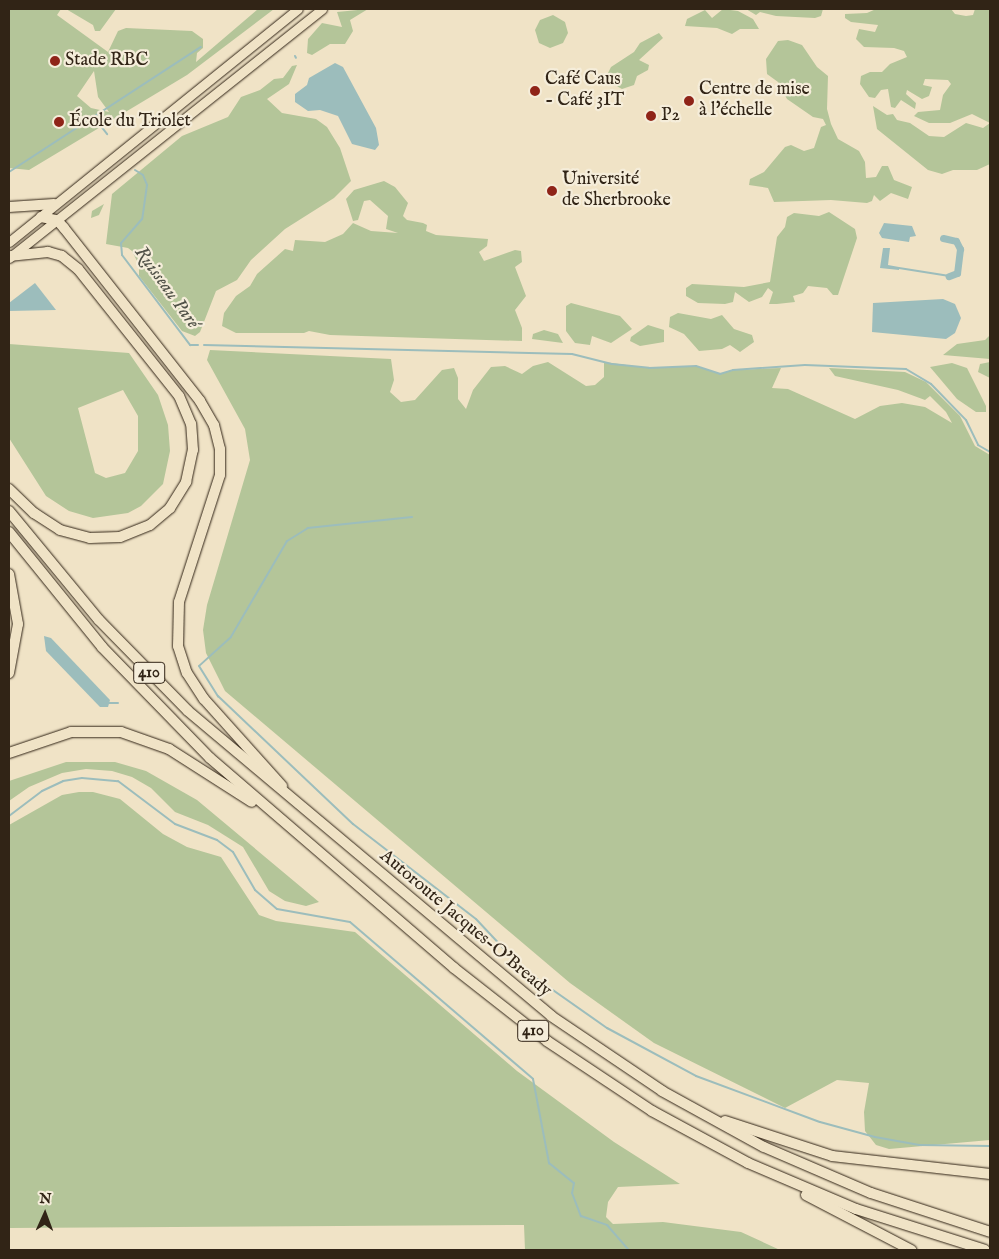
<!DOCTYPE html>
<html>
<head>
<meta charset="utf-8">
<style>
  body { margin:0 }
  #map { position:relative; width:999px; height:1259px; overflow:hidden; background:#f0e3c6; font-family:"IM FELL English",serif }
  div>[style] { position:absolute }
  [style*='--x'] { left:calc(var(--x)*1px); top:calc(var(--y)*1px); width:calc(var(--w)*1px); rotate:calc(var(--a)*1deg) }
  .green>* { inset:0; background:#b4c599 }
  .water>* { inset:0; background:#9cbdbc }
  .stream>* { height:2px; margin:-1px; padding:0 1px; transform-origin:1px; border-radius:1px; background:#9cbdbc }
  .canal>* { height:7px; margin:-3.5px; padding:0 3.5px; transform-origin:3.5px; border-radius:3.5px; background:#9cbdbc }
  .roads { filter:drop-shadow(0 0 1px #312416) drop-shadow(0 0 1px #312416) }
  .major>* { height:9px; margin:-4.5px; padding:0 4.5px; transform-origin:4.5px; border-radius:4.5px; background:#f0e3c6 }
  .highway>* { height:10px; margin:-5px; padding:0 5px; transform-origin:5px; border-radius:5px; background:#f0e3c6 }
  .dots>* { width:14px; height:14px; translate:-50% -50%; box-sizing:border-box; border:2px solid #f5edda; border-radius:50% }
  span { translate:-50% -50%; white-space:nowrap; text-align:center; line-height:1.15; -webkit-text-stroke:4.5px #f5edda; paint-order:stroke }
  .shield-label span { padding:1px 4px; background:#f5edda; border:1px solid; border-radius:4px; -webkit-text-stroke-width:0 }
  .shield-label { font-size:16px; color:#312416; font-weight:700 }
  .poi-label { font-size:18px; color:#312416 }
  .left { translate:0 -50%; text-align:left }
  .street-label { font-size:18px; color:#312416 }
  .water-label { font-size:19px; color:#515248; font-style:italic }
  .frame { position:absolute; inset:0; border:10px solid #312416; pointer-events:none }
  .north { position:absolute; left:20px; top:1189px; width:50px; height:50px; -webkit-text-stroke:4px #f5edda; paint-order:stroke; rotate:2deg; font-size:14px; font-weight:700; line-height:20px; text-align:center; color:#312416 }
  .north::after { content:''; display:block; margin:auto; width:18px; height:22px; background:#312416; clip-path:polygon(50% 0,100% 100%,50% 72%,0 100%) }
</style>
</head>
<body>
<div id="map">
  <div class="green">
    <i style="clip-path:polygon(evenodd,9px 9px,61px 9px,57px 15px,108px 52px,118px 31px,126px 28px,192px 31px,203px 39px,203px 48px,197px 53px,196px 62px,258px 9px,274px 9px,187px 75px,29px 170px,9px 168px,9px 9px,94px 71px,98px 97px,109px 112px,91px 108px,77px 96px,94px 71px)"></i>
    <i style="clip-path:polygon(66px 9px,116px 9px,100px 31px,95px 31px,93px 25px)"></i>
    <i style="clip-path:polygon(368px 9px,350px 20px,353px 31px,345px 44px,330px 44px,312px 55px,307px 53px,308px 39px,322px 23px,342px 27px,337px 12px)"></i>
    <i style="clip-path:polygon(746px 9px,823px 9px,821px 16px,815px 18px,776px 16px,760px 12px,756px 15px)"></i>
    <i style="clip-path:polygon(876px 9px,951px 9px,955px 14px,966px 16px,973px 15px,975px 9px,990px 9px,990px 164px,977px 170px,953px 170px,942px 174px,928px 170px,877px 129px,873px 106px,887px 115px,893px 114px,897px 120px,910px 123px,929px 136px,944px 137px,966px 123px,983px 128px,990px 123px,972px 114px,950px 123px,929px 123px,914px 116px,918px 112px,940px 110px,943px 95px,951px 84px,948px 80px,925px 79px,923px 85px,932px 87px,929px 96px,922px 99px,907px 90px,906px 94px,916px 103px,915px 109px,901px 100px,895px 108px,891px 107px,888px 89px,881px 90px,875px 98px,869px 97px,860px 84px,861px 76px,870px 72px,882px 72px,890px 64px,907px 57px,904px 51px,894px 48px,864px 47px,856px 39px,859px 29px,875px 32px,878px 25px,851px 22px,845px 18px,845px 14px,867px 13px)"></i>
    <i style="clip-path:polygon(705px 10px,712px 18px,723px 9px,738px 11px,753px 19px,759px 29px,740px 29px,732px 34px,717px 28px,685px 26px,687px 19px)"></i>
    <i style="clip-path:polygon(553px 15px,565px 22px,568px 33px,563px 43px,550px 48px,539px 43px,535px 30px,540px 20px)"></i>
    <i style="clip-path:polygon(659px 33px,663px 38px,639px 60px,649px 65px,648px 70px,637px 76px,634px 85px,622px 89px,609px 82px,607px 75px,611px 67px,634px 52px,640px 43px)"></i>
    <i style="clip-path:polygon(788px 40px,802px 45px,817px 67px,828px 76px,827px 109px,831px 124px,838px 139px,859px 151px,865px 162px,866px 178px,876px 177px,882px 166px,888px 166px,894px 180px,912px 187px,908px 199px,891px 193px,880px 201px,874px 195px,872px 201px,867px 203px,831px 200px,774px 202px,768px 188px,749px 185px,750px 179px,764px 172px,785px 147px,791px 145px,804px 151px,814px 148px,821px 127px,826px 125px,823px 119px,813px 117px,787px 99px,778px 82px,767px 74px,766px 59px,778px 41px)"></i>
    <i style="clip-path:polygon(297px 65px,289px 84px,267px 99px,282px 113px,316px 119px,327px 127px,340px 148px,351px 181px,334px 198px,285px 229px,251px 260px,237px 280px,216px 291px,200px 332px,195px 336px,182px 331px,139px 276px,139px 265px,132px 251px,128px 248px,106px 244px,112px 194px,182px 136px,228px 117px,241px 97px,260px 90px,274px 79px,283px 78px,292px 66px)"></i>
    <i style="clip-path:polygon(384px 181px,395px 187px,408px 203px,403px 216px,407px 220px,423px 223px,427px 225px,426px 231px,436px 235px,488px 239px,487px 246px,479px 252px,484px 261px,515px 250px,521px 251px,522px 262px,515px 267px,526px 296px,515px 310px,522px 328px,522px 341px,330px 335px,309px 331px,304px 333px,236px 333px,222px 326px,224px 313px,236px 296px,250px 286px,257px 274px,285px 249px,293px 251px,295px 240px,325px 242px,343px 234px,353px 223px,371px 231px,398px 233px,386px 229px,388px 216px,370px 200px,364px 201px,358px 220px,353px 221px,346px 199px,354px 190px)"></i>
    <i style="clip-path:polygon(104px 204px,99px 215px,91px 218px,92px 211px)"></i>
    <i style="clip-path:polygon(829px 212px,855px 229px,857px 238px,838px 295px,833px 295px,827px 288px,808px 286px,803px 293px,793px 296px,795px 302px,777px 304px,769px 304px,773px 292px,768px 288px,762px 297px,749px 302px,735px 292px,733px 302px,725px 304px,698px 303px,686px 296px,686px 288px,692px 284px,744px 287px,770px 282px,777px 237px,785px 227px,787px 217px,794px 213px,819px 216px)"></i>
    <i style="clip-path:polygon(571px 303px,620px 316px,632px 329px,611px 343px,592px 336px,590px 345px,575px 343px,566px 331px,566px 306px)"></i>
    <i style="clip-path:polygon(678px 313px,711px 319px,722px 315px,734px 329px,752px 335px,754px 342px,740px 352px,730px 345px,722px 349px,699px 351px,684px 334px,669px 327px,670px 317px)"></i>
    <i style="clip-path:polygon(648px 325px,664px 330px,664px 342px,640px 346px,630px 341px,631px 337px)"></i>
    <i style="clip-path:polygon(544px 330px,558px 334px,563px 343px,532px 339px,533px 334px)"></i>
    <i style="clip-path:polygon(990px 335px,990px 359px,943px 355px,957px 344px,985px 340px)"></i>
    <i style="clip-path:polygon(evenodd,9px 344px,129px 353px,158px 395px,168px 425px,170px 451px,163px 484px,141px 506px,128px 513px,93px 518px,69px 511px,46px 496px,9px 438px,9px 344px,123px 390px,138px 416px,138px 451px,125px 473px,106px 478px,95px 473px,78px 408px,123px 390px)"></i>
    <i style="clip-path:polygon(210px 350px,391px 359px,394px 380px,390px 392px,401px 402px,415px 400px,442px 370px,454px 368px,458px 378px,458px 399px,466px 409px,473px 390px,491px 367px,505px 366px,522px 374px,533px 366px,548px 362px,586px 386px,595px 385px,604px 377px,604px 362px,649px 368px,696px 366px,720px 374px,733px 370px,781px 368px,772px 388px,788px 389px,855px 419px,880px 406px,902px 403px,925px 407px,952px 423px,946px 412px,930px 396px,925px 400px,898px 390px,835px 376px,829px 368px,905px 372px,926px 382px,960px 416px,975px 446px,990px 455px,990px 1140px,889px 1149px,876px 1145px,865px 1131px,864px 1112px,869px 1083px,837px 1080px,785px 1108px,654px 1043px,570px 983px,225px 691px,206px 653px,203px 630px,207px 605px,250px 460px,245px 429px,207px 360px)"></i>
    <i style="clip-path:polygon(990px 362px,990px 378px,978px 372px,980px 364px)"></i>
    <i style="clip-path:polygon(952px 363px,967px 368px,986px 406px,986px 412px,976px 412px,957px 399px,930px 367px)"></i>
    <i style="clip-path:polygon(66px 762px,115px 762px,146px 771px,197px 800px,319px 902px,306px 906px,285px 901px,269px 891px,243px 847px,208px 825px,175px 812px,151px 788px,132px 777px,112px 771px,86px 769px,62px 773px,29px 787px,9px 801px,9px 781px)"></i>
    <i style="clip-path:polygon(79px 792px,93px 792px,120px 799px,163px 834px,187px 847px,221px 857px,259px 915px,276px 921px,355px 932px,517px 1071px,614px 1142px,680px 1184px,618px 1187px,608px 1202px,606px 1217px,613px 1224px,663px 1222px,741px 1232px,780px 1250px,525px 1250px,524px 1225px,9px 1228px,9px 825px,62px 795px)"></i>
  </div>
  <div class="water">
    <i style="clip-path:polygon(335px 63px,343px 67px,376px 128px,379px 145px,375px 150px,352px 144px,338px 116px,320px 110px,308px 111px,295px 102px,295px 94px,307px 85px,309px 78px)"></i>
    <i style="clip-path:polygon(884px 223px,912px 226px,916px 236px,910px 237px,909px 242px,882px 238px,879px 233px)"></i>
    <i style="clip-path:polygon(883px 248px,890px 248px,888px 265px,899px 267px,899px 270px,880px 268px)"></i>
    <i style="clip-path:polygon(35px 283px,56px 310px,9px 311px,9px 303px)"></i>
    <i style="clip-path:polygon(943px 299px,955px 304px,961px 318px,955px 333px,946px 339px,872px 332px,873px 303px)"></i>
    <i style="clip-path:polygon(44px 636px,51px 638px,110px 700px,108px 707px,100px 707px,46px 651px)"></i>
  </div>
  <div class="stream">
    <i style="--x:295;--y:56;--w:2;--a:63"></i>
    <i style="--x:93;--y:116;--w:23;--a:52"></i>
    <i style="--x:135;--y:170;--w:9;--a:32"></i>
    <i style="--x:143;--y:175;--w:11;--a:68"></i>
    <i style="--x:147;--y:185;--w:34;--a:98"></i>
    <i style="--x:142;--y:219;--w:32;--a:131"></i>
    <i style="--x:121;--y:243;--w:12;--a:85"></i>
    <i style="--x:122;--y:255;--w:113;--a:52.9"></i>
    <i style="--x:190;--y:345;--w:8;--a:0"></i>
    <i style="--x:9;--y:172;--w:229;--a:-33.1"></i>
    <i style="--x:899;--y:268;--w:51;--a:9.1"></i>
    <i style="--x:204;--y:345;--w:368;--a:1.4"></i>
    <i style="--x:572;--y:354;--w:41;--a:14"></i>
    <i style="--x:612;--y:364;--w:37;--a:6"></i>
    <i style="--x:649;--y:368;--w:47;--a:-2.4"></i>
    <i style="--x:696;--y:366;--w:25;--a:18"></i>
    <i style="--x:720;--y:374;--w:14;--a:-17"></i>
    <i style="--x:733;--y:370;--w:72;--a:-4"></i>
    <i style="--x:805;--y:365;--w:101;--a:2.3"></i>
    <i style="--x:906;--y:369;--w:29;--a:31"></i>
    <i style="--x:931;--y:384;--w:50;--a:45.8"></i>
    <i style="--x:966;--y:420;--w:28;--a:64"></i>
    <i style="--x:978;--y:445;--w:14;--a:30"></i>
    <i style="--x:412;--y:517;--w:105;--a:174"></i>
    <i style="--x:308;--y:528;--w:25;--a:148"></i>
    <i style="--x:287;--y:541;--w:111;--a:120.3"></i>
    <i style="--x:231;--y:637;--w:43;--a:137.8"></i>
    <i style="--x:199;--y:666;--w:36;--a:58"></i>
    <i style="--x:218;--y:696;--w:186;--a:43.5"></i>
    <i style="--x:353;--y:824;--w:155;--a:37.7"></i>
    <i style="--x:476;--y:919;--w:69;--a:46.8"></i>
    <i style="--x:523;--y:969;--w:103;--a:35.1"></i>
    <i style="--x:607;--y:1028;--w:101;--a:28.3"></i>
    <i style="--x:696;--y:1076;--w:132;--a:20.4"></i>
    <i style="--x:820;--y:1122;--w:57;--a:15.3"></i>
    <i style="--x:875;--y:1137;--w:45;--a:10.3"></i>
    <i style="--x:919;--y:1145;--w:71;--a:0.8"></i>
    <i style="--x:107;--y:703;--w:11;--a:0"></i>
    <i style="--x:9;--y:816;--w:41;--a:-37.1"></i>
    <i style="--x:42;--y:791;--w:23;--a:-25"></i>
    <i style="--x:63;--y:781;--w:19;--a:-9"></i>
    <i style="--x:82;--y:778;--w:36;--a:5"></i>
    <i style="--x:118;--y:781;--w:71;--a:37"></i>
    <i style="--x:175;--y:824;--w:45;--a:20.9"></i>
    <i style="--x:217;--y:840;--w:20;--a:37"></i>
    <i style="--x:233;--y:852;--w:44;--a:59.9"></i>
    <i style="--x:255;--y:890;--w:29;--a:41"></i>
    <i style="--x:277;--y:909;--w:74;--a:10.1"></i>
    <i style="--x:350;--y:922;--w:241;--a:40.6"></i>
    <i style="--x:533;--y:1079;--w:86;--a:79.2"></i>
    <i style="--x:549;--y:1163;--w:32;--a:39"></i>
    <i style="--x:574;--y:1183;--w:10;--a:101"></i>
    <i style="--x:572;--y:1193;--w:25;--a:69"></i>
    <i style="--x:581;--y:1216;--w:28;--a:19"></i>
    <i style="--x:607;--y:1225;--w:33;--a:49"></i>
  </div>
  <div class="canal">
    <i style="--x:943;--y:238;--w:13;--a:13"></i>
    <i style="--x:956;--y:241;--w:9;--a:63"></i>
    <i style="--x:960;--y:249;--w:24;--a:97"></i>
    <i style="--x:957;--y:273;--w:9;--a:159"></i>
  </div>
  <div class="roads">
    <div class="major">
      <i style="--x:9;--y:242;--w:371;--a:-38.9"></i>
      <i style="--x:9;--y:258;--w:400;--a:-38.5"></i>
    </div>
    <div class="highway">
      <i style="--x:9;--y:207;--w:45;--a:-3.8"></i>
      <i style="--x:41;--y:217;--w:16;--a:11"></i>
      <i style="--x:57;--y:220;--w:11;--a:49"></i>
      <i style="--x:64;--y:228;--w:220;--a:51.8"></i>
      <i style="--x:200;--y:401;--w:28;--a:60"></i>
      <i style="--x:214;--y:425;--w:25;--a:76"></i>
      <i style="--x:220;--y:449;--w:26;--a:90"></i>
      <i style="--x:220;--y:475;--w:133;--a:107.9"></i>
      <i style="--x:179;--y:602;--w:44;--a:91.3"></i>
      <i style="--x:178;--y:646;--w:28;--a:72"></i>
      <i style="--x:187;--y:673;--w:31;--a:57"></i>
      <i style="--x:204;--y:699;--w:117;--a:48.1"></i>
      <i style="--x:9;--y:489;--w:35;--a:44"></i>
      <i style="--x:34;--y:513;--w:31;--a:33"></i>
      <i style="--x:60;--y:530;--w:31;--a:15"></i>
      <i style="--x:90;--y:538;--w:30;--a:-2"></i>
      <i style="--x:120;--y:537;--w:32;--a:-22"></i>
      <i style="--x:150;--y:525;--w:26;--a:-40"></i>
      <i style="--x:170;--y:508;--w:31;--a:-58"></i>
      <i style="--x:186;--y:482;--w:33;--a:-78"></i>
      <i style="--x:193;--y:450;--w:26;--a:-94"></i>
      <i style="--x:191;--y:424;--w:30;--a:-113"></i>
      <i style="--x:179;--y:396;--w:162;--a:-128.5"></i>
      <i style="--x:78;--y:269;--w:21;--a:-141"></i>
      <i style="--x:62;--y:256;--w:15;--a:-164"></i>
      <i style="--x:48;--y:252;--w:37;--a:174"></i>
      <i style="--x:9;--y:511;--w:141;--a:50.5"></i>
      <i style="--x:99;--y:620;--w:127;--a:45.6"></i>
      <i style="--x:188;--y:711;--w:474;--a:40"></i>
      <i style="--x:551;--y:1016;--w:134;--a:34"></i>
      <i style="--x:662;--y:1091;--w:116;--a:28.8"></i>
      <i style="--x:764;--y:1147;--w:116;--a:23.3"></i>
      <i style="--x:871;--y:1193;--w:125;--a:18.1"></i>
      <i style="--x:9;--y:532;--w:148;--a:51"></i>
      <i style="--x:102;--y:647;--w:155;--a:45.8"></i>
      <i style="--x:210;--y:758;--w:322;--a:40.7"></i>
      <i style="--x:454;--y:968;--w:118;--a:38.1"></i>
      <i style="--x:547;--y:1041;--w:126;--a:33.7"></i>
      <i style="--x:652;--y:1111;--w:109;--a:28.4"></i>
      <i style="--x:748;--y:1163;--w:117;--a:23.1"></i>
      <i style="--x:856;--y:1209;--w:135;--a:17.6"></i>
      <i style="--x:9;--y:574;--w:51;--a:79.8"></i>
      <i style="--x:18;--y:624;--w:50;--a:100.4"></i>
      <i style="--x:9;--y:753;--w:65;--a:-18.7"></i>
      <i style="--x:71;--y:732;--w:50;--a:0"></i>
      <i style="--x:121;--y:732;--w:51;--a:19.5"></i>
      <i style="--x:169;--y:749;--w:98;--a:32.6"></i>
      <i style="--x:725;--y:1121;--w:113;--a:18.1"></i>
      <i style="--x:832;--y:1156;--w:159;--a:6.5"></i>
      <i style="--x:806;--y:1195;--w:119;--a:27.6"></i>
    </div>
  </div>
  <div class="dots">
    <i style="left:55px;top:61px;background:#8f2418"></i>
    <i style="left:535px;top:91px;background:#8f2418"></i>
    <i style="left:689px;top:101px;background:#8f2418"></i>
    <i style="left:651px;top:116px;background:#8f2418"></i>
    <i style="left:59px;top:122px;background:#8f2418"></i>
    <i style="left:552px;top:191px;background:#8f2418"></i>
  </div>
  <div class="shield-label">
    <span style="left:149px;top:673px">410</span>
    <span style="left:533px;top:1031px">410</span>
  </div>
  <div class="poi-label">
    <span class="left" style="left:65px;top:61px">Stade RBC</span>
    <span class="left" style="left:545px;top:91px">Café Caus<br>- Café 3IT</span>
    <span class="left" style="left:699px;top:101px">Centre de mise<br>à l'échelle</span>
    <span class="left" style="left:661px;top:116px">P2</span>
    <span class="left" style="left:69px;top:122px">École du Triolet</span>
    <span class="left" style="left:562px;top:191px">Université<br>de Sherbrooke</span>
  </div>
  <div class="street-label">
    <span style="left:465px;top:924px;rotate:40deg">Autoroute Jacques-O'Bready</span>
  </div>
  <div class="water-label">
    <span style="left:166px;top:288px;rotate:54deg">Ruisseau Paré</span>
  </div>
  <div class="frame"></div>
  <div class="north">N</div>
</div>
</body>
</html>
